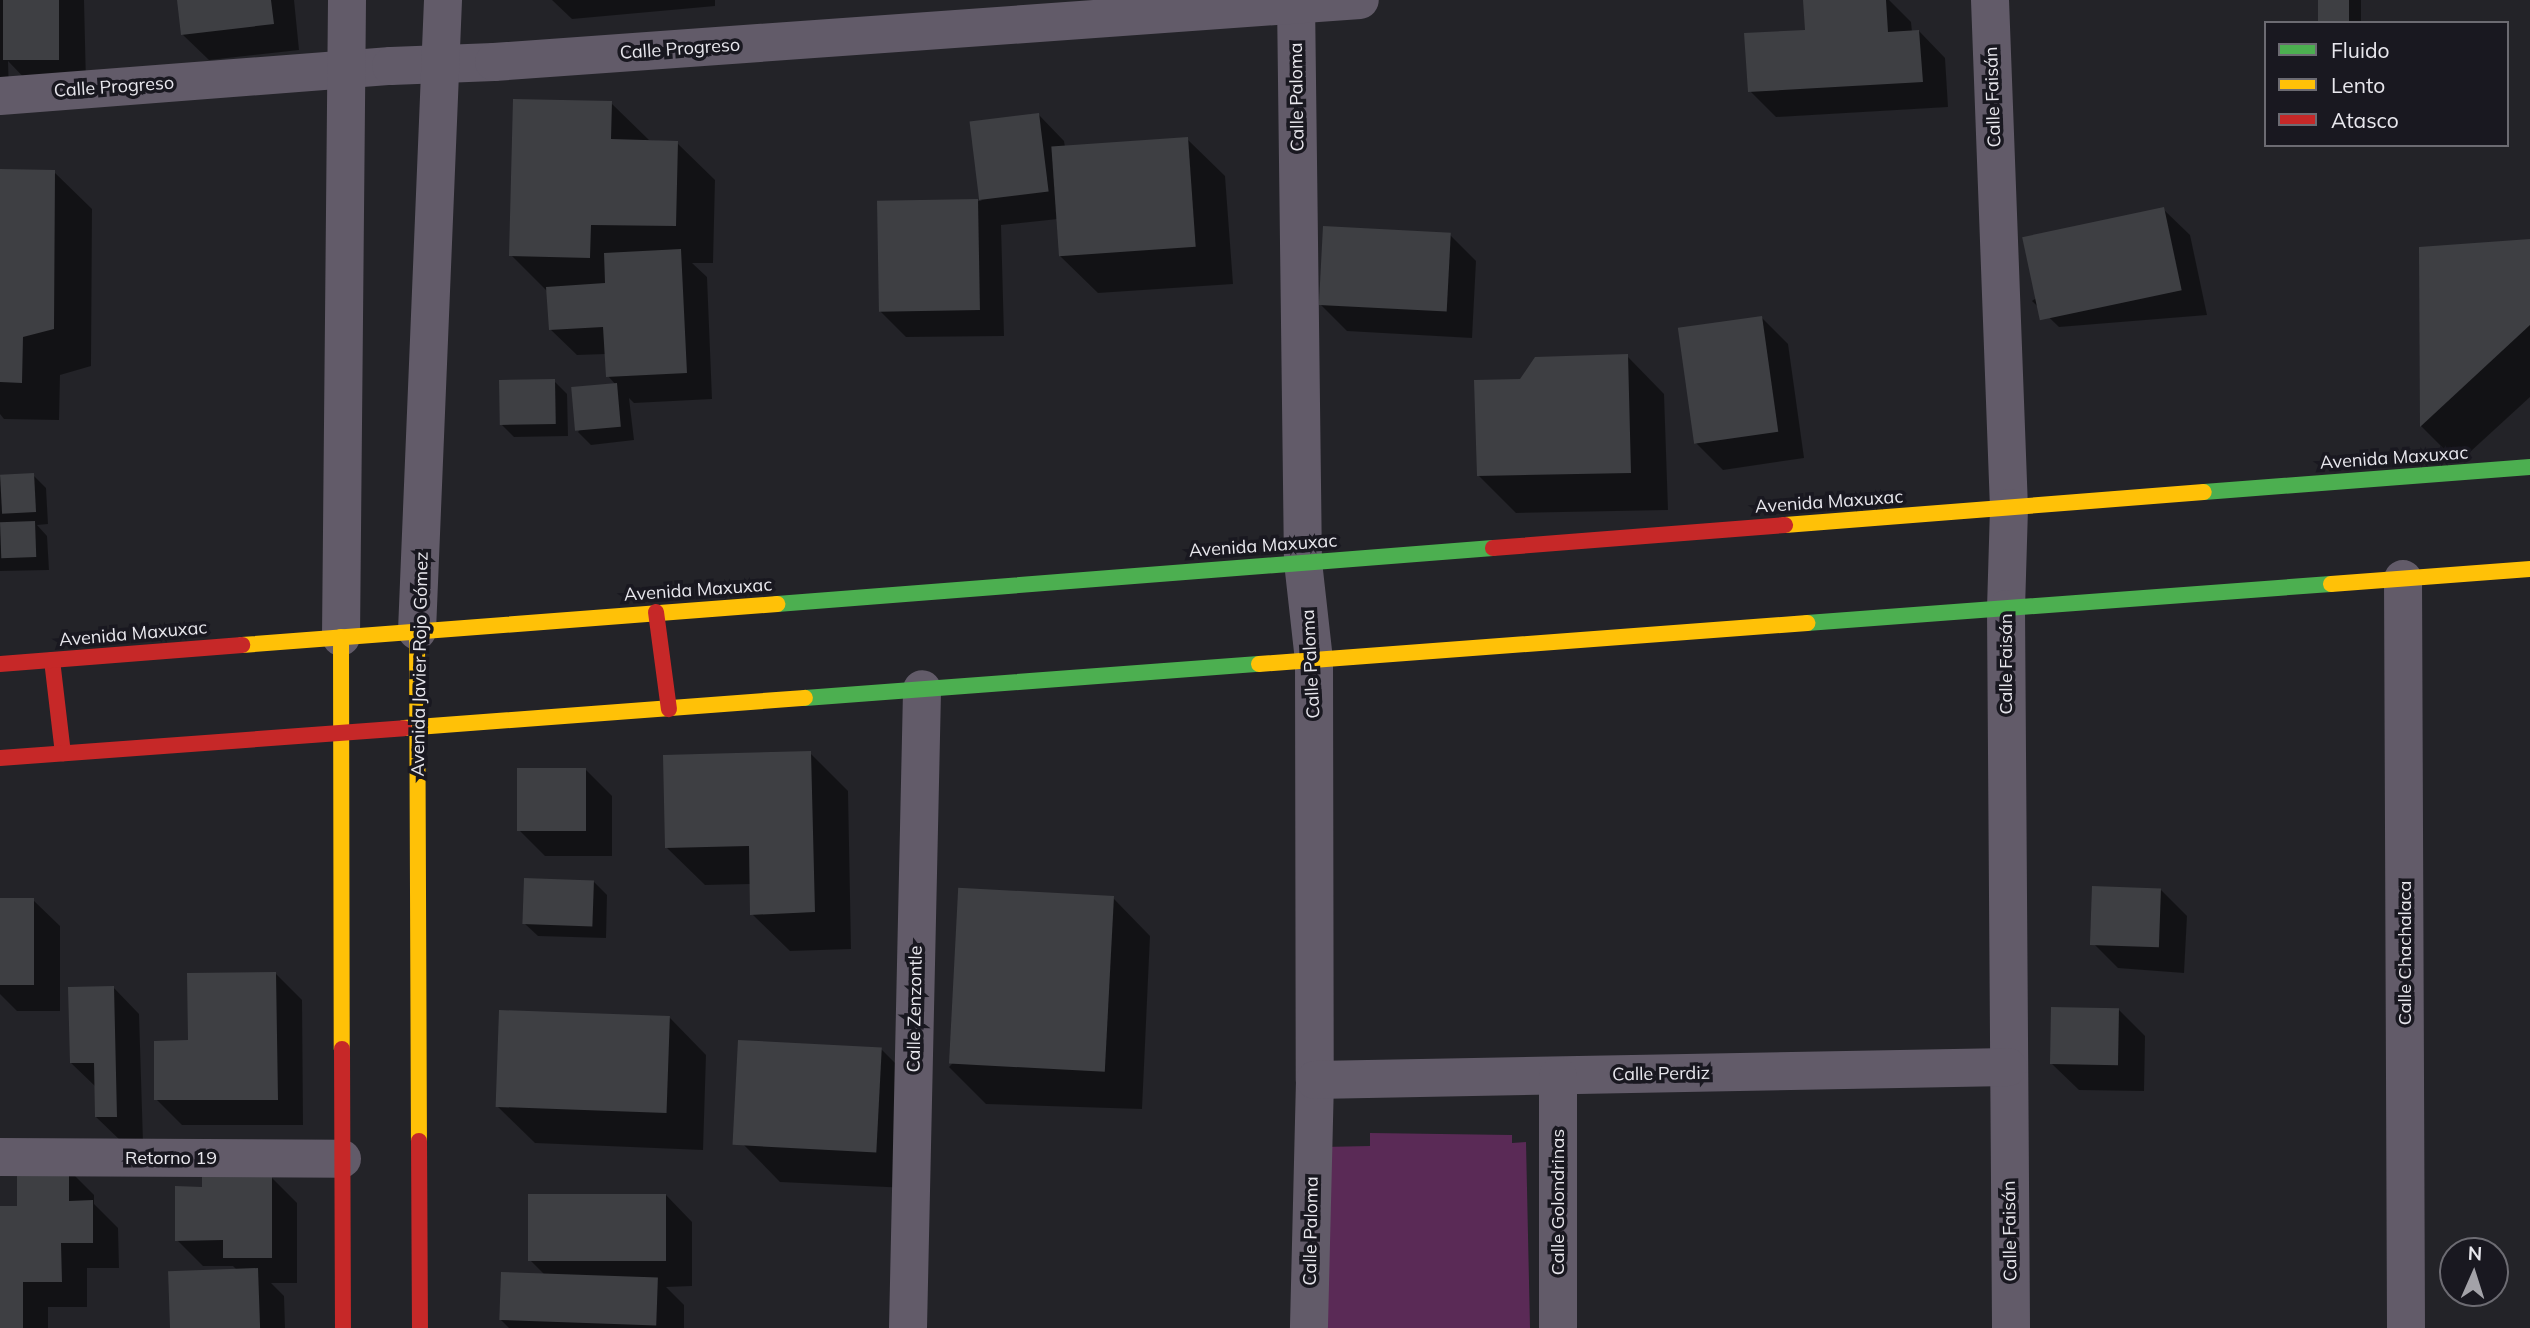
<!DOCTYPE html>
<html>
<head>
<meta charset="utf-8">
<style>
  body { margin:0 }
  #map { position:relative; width:2530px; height:1328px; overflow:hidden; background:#232328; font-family:Mulish,sans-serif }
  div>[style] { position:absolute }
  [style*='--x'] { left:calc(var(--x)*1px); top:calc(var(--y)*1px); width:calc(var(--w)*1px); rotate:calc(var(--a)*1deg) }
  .green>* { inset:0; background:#5a2a56 }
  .shadow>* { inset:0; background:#0007; transform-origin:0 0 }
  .building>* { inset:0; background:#3e3f43; transform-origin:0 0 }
  .street>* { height:38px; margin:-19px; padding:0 19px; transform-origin:19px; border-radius:19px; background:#625b69 }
  .fast>* { height:16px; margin:-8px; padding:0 8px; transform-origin:8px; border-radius:8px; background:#4caf50 }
  .slow>* { height:16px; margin:-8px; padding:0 8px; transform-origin:8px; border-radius:8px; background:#ffc107 }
  .jam>* { height:16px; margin:-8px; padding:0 8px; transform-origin:8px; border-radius:8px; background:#c62828 }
  span { translate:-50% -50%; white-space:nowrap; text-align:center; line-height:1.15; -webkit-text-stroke:7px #191820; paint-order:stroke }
  .street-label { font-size:18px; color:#e8e7ed }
  .legend { position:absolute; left:2264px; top:21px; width:245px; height:126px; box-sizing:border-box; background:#191820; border:2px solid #6c6b72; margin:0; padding:9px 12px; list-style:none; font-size:21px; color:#e8e7ed }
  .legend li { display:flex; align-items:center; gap:14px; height:35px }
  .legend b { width:35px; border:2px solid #6c6b72 }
  .north { position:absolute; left:2439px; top:1237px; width:70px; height:70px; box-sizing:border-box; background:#191820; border:2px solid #6c6b72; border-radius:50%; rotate:3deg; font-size:19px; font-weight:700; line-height:28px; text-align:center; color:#e8e7ed }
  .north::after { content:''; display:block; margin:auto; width:24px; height:32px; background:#a3a2a8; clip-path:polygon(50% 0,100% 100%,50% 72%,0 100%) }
</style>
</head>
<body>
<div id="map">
  <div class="green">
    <i style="clip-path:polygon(1370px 1133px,1512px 1135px,1512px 1143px,1526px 1142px,1530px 1328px,1323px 1328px,1323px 1147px,1370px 1146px)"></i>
  </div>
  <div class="shadow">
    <i style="clip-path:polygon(0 0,84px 0,86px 84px,32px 86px,8px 61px,9px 92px,0 92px)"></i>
    <i style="clip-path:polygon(179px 0,294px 0,299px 50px,209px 60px,182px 34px)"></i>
    <i style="clip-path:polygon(552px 0,715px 0,715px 6px,572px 19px)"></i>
    <i style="clip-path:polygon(1817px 0,1889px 0,1911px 22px,1912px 32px,1919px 31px,1945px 58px,1948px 107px,1776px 117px,1750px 91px,1807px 32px)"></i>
    <i style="left:2320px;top:0;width:41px;height:23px"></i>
    <i style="clip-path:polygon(611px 103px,649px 140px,677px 143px,715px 180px,713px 263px,692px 263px,707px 277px,712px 399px,634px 403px,629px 398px,634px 440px,591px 445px,578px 432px,616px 385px,608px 376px,606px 354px,577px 355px,550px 329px,549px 293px,511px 255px)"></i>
    <i style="clip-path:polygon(1038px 114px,1064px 141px,1065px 147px,1187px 139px,1225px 176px,1233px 284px,1098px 293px,1060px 256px,1058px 219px,1001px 225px,1004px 336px,906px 337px,880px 311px,879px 202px,982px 201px,979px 199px)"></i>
    <i style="clip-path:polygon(0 171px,54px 172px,92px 209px,91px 366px,60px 375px,59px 420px,4px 419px,0 414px)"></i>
    <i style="clip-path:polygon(2163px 209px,2190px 235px,2207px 315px,2059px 327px,2032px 301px)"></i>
    <i style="clip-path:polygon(1450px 235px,1476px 261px,1472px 338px,1347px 331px,1321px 305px)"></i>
    <i style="clip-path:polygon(2530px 241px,2530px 397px,2458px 463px,2421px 426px,2420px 248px)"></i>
    <i style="clip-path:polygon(1762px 318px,1788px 344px,1804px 458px,1723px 470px,1696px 443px)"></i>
    <i style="clip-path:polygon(1627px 356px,1664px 394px,1668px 510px,1516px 513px,1479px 476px,1521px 380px)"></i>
    <i style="clip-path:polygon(554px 381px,567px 394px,568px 436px,514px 437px,501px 424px)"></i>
    <i style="clip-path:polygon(33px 475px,46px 488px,48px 524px,37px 525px,47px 536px,49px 570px,0 571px,0 477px)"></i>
    <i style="clip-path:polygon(810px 753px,848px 791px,851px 949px,790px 951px,752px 914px,751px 884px,705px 885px,667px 848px)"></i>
    <i style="clip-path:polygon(586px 770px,612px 796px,612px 856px,545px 856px,519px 830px)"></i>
    <i style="clip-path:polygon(594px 882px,607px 895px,606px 938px,538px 936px,524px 923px)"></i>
    <i style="clip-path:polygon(2161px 890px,2187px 916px,2184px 973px,2118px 968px,2092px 942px)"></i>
    <i style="clip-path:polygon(1113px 898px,1150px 936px,1142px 1109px,986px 1104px,949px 1067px)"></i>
    <i style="clip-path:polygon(0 900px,33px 900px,60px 926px,60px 1011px,17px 1011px,0 994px)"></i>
    <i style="clip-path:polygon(276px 974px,302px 1000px,303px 1125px,182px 1125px,156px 1099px,190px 1042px)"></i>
    <i style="clip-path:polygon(113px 987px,139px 1014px,143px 1142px,123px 1143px,96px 1117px,96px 1087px,71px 1063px)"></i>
    <i style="clip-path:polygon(2119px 1010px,2145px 1036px,2144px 1091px,2079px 1090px,2052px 1064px)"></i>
    <i style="clip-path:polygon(669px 1017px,706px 1055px,703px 1150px,535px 1143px,497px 1106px)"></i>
    <i style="clip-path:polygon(881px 1049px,919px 1087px,908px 1188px,780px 1182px,743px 1144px)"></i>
    <i style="clip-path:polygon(68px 1169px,94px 1195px,94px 1204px,118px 1228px,119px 1268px,87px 1268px,87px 1307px,48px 1307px,48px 1328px,0 1328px,0 1208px,19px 1208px)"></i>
    <i style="clip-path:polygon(271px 1177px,297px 1203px,297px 1283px,271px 1283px,284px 1296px,285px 1328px,171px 1328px,237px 1270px,233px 1266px,203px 1266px,177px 1240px)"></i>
    <i style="clip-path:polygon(666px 1195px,692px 1222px,692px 1286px,666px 1287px,684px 1305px,684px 1328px,509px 1328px,501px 1320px,545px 1275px,531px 1261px)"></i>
  </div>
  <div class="building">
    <i style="left:3px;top:0;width:56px;height:60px"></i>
    <i style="clip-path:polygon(177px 0,271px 0,274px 24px,181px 35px)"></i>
    <i style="clip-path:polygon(1803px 0,1886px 0,1888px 32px,1919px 30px,1923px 82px,1748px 92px,1744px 33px,1805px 30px)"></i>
    <i style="left:2318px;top:0;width:31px;height:23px"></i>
    <i style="clip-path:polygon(513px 99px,612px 101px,611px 139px,678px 141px,676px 226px,591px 225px,590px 258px,509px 256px)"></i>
    <i style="left:1039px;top:113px;width:79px;height:70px;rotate:83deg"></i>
    <i style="left:1188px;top:137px;width:110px;height:137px;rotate:86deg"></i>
    <i style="clip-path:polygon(0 169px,55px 170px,54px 329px,23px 337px,22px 383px,0 382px)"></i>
    <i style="left:978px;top:199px;width:111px;height:101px;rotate:89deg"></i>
    <i style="left:2164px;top:207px;width:85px;height:145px;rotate:78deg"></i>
    <i style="left:1323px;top:226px;width:128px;height:79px;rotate:3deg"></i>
    <i style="clip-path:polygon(2530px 239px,2530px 325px,2420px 427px,2419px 247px)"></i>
    <i style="clip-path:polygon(681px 249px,687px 373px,606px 377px,603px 327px,549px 330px,546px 287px,605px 283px,604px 253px)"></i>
    <i style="left:1762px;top:316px;width:117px;height:85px;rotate:82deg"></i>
    <i style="clip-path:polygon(1628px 354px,1631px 473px,1477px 476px,1474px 380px,1520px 379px,1535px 357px)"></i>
    <i style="left:555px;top:379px;width:45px;height:56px;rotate:89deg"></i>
    <i style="left:617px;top:383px;width:44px;height:46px;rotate:85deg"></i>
    <i style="left:34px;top:473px;width:39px;height:34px;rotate:87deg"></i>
    <i style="left:35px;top:521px;width:36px;height:35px;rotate:88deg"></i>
    <i style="clip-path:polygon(811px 751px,815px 912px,750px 915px,749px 846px,665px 848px,663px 755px)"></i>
    <i style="left:586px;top:768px;width:63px;height:69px;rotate:90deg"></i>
    <i style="left:524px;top:878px;width:70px;height:46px;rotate:2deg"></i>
    <i style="left:2092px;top:886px;width:69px;height:59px;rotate:2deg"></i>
    <i style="left:1114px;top:896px;width:176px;height:156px;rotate:93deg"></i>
    <i style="left:0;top:898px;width:34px;height:87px"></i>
    <i style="clip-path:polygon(276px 972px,278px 1100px,154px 1100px,154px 1041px,188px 1040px,187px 973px)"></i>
    <i style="clip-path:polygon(114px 986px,117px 1117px,95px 1117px,94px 1063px,70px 1063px,68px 987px)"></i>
    <i style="left:2051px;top:1007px;width:68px;height:57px;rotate:1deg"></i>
    <i style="left:499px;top:1010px;width:171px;height:97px;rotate:2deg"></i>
    <i style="left:738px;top:1040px;width:144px;height:105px;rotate:3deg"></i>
    <i style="clip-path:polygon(69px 1167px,69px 1201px,93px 1200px,93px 1243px,61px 1243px,62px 1282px,23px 1282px,23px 1328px,0 1328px,0 1206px,17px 1206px,17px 1168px)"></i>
    <i style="clip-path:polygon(202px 1175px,272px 1175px,272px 1258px,223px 1258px,223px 1240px,175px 1241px,175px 1186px,202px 1187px)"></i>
    <i style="left:666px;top:1194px;width:67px;height:138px;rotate:90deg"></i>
    <i style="left:258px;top:1268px;width:60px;height:90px;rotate:88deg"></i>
    <i style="left:501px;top:1272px;width:157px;height:48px;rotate:2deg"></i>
  </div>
  <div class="street">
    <i style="--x:1296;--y:0;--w:562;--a:89.29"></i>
    <i style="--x:1303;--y:562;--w:99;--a:83.6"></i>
    <i style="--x:1314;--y:660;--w:420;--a:89.9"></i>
    <i style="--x:1315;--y:1080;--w:248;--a:91.4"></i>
    <i style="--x:1990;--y:0;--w:508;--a:87.86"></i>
    <i style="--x:2009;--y:508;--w:101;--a:91.7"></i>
    <i style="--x:2006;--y:609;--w:719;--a:89.6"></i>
    <i style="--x:0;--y:96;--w:392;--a:-4.4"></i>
    <i style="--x:391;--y:66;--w:103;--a:-2.2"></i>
    <i style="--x:494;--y:62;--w:868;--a:-4.1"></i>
    <i style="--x:2403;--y:579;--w:749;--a:89.77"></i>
    <i style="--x:417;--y:631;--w:632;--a:-87.64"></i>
    <i style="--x:341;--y:637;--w:637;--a:-89.46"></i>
    <i style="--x:1315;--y:1080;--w:693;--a:-1.07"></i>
    <i style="--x:0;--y:1157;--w:342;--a:0.3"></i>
    <i style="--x:908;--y:1328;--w:639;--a:-88.74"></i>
    <i style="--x:1558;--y:1328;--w:252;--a:-90"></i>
  </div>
  <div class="fast">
    <i style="--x:2204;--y:492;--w:327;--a:-4.4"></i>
    <i style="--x:777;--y:604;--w:718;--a:-4.47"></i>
    <i style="--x:1807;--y:623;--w:525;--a:-4.26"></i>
    <i style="--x:805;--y:698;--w:455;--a:-4.3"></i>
  </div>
  <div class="slow">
    <i style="--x:1785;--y:525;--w:420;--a:-4.5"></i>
    <i style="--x:2331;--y:584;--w:200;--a:-4.3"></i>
    <i style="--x:417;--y:631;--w:510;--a:89.78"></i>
    <i style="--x:341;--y:637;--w:412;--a:89.9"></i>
    <i style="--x:242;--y:645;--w:537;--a:-4.38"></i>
    <i style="--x:1259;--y:664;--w:550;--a:-4.28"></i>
    <i style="--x:404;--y:728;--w:402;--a:-4.3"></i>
  </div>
  <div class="jam">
    <i style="--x:1493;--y:548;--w:293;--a:-4.5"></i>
    <i style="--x:656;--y:612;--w:98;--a:82.4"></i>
    <i style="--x:52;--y:660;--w:94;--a:83.3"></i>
    <i style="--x:0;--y:664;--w:243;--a:-4.5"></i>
    <i style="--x:0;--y:758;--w:405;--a:-4.2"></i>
    <i style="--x:342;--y:1049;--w:279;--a:89.8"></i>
    <i style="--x:419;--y:1141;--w:187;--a:89.7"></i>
  </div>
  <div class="street-label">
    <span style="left:680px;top:49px;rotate:-4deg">Calle Progreso</span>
    <span style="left:114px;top:87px;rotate:-4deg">Calle Progreso</span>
    <span style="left:1297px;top:97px;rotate:-91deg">Calle Paloma</span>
    <span style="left:1993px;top:97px;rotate:-92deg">Calle Faisán</span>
    <span style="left:2394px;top:458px;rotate:-4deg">Avenida Maxuxac</span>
    <span style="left:1829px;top:502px;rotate:-4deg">Avenida Maxuxac</span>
    <span style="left:1263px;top:546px;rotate:-4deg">Avenida Maxuxac</span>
    <span style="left:698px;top:590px;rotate:-4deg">Avenida Maxuxac</span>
    <span style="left:133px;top:634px;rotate:-5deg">Avenida Maxuxac</span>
    <span style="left:420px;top:664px;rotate:-89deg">Avenida Javier Rojo Gómez</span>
    <span style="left:1311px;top:664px;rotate:-93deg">Calle Paloma</span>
    <span style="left:2006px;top:664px;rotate:-90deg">Calle Faisán</span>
    <span style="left:2405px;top:953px;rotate:-90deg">Calle Chachalaca</span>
    <span style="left:915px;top:1009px;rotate:-89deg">Calle Zenzontle</span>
    <span style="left:1661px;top:1074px;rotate:-1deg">Calle Perdiz</span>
    <span style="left:171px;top:1158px">Retorno 19</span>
    <span style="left:1558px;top:1202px;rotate:-90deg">Calle Golondrinas</span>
    <span style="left:1311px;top:1231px;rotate:-89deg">Calle Paloma</span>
    <span style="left:2010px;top:1231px;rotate:-91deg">Calle Faisán</span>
  </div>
  <ul class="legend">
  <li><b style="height:9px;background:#4caf50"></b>Fluido</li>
  <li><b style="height:9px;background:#ffc107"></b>Lento</li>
  <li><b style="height:9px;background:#c62828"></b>Atasco</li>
  </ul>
  <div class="north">N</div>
</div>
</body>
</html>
